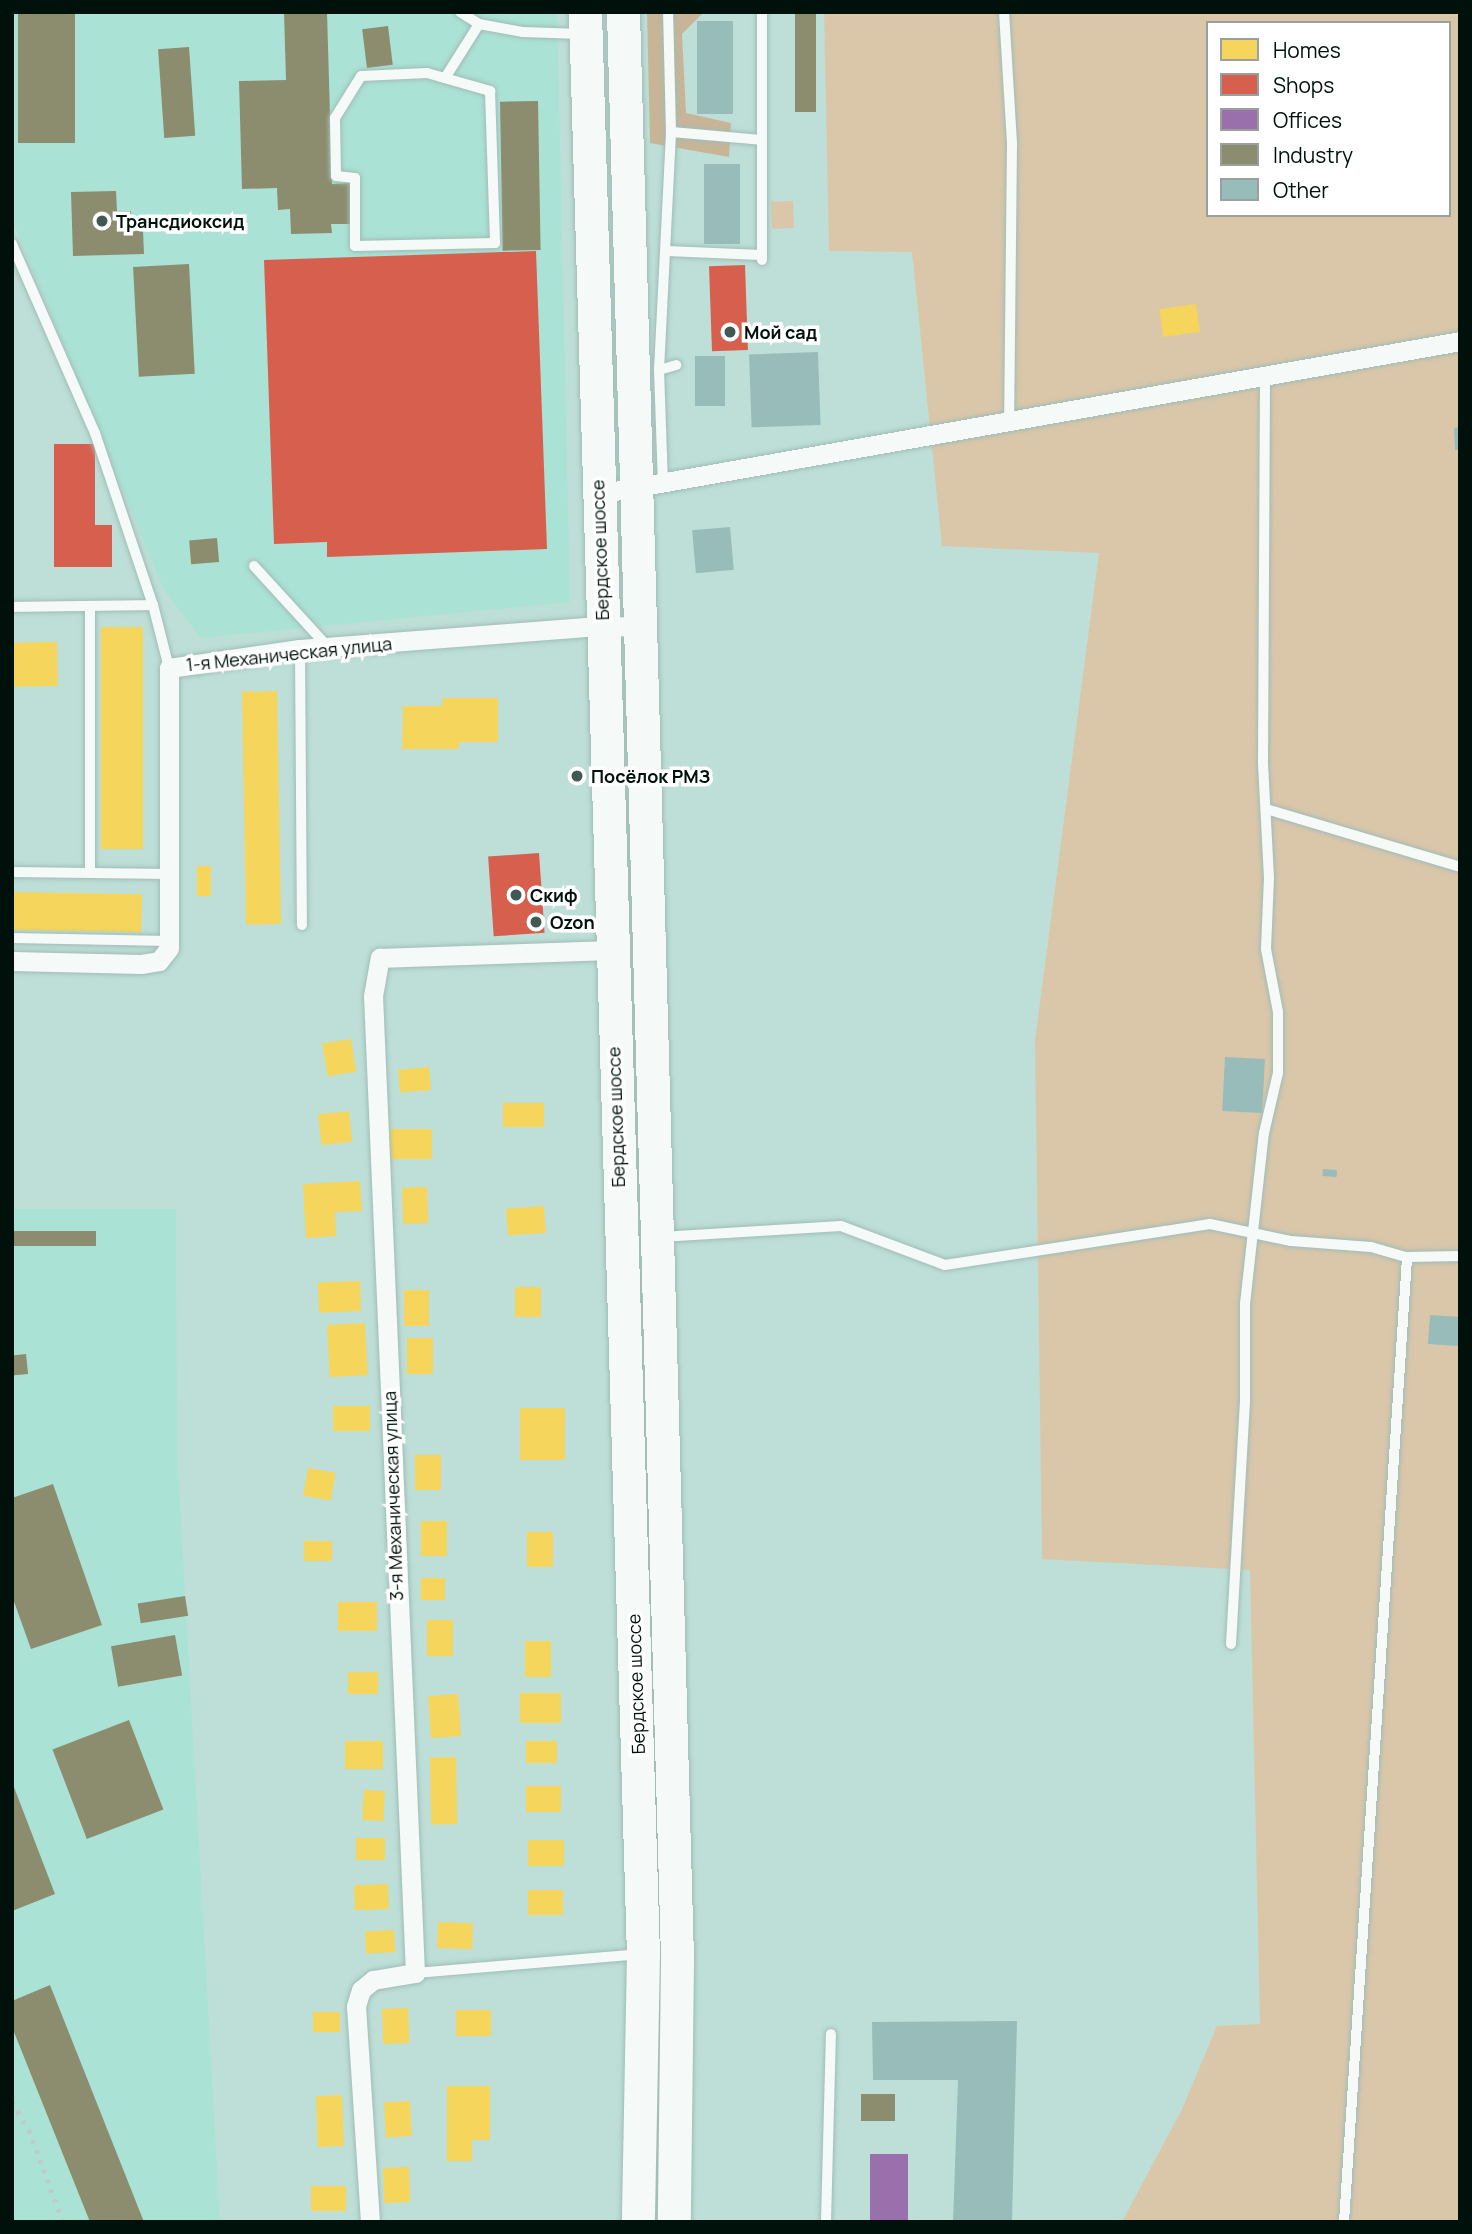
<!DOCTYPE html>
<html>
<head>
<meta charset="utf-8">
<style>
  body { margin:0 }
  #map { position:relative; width:1472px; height:2234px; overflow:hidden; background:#bddfd7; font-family:Manrope,sans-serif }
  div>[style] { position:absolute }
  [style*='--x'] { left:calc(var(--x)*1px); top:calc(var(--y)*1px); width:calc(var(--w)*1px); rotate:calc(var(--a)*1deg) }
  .built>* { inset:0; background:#abe2d6 }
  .green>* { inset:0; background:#dac7aa; transform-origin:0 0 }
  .forest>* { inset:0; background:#c8b597 }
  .homes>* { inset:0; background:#f6d55c; transform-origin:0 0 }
  .shops>* { inset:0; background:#d6604d; transform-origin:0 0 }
  .offices>* { inset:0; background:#9970ab; transform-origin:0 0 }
  .industry>* { inset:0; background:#8c8c6e; transform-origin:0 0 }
  .building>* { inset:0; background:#98bcb9; transform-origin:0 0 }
  .roads { filter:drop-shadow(0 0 2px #a1bcb6) drop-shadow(0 0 2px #a1bcb6) }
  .service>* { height:10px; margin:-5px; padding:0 5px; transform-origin:5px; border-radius:5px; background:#f5faf9 }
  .minor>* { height:19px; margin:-9.5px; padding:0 9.5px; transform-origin:9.5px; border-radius:9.5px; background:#f5faf9 }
  .trunk>* { height:33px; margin:-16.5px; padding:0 16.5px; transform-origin:16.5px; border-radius:16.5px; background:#f5faf9 }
  .rail>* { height:5px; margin-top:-2.5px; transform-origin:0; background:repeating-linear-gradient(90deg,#c0cac7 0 3.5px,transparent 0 10.5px) }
  .dots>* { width:19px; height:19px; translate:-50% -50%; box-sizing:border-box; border:4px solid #fff; border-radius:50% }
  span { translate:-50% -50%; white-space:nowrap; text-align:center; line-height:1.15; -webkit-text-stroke:7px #fff; paint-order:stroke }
  .poi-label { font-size:18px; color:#00110c; font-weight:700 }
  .left { translate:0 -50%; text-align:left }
  .street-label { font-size:18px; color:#00110c }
  .frame { position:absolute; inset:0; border:14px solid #00110c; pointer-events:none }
  .legend { position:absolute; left:1206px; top:21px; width:245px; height:196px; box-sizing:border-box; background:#fff; border:2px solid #99a09e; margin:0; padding:9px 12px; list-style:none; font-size:21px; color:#00110c }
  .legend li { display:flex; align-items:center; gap:14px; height:35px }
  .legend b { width:35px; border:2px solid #99a09e }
</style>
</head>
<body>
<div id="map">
  <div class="built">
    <i style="clip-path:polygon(12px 12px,557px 12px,570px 602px,200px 638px,162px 586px,12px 219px)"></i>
    <i style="clip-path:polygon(12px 1209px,176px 1209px,177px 1452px,220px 2222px,12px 2222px)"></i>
  </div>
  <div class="green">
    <i style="clip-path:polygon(evenodd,824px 12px,1460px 12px,1460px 2222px,1122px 2222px,1182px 2109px,1217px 2026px,1260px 2024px,1250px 1570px,1042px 1559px,1035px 1041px,1099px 553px,942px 546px,912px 252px,829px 251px,824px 12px,1208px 23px,1449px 23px,1449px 215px,1208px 215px,1208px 23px)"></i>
    <i style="left:793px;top:201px;width:27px;height:22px;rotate:88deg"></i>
  </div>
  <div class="forest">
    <i style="clip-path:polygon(647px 12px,704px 12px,682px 34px,686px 113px,731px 123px,729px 157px,650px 143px)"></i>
  </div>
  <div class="homes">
    <i style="left:1196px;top:304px;width:28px;height:37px;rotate:82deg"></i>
    <i style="left:101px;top:627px;width:42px;height:222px"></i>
    <i style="left:57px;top:642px;width:44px;height:45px;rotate:89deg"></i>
    <i style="left:277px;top:691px;width:233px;height:35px;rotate:89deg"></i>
    <i style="clip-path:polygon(443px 698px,498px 698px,498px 742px,459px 742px,459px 749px,402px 749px,403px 706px,442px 706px)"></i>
    <i style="left:197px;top:866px;width:14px;height:30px"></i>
    <i style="left:12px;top:892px;width:130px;height:38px;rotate:1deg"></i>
    <i style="left:351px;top:1039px;width:33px;height:29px;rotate:81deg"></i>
    <i style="left:429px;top:1067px;width:23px;height:31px;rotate:85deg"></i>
    <i style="left:503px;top:1103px;width:41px;height:24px"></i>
    <i style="left:349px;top:1111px;width:31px;height:31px;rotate:84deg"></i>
    <i style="left:390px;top:1129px;width:42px;height:30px"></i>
    <i style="clip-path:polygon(360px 1181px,362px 1211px,335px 1212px,336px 1236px,306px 1238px,303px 1184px)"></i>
    <i style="left:427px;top:1187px;width:36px;height:25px;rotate:88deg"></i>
    <i style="left:544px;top:1206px;width:27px;height:38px;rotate:86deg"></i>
    <i style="left:360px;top:1281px;width:30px;height:42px;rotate:88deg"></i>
    <i style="left:515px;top:1287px;width:26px;height:30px"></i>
    <i style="left:404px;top:1290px;width:25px;height:36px"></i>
    <i style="left:365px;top:1323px;width:52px;height:38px;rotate:87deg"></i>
    <i style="left:407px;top:1338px;width:26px;height:36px"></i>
    <i style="left:370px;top:1406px;width:25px;height:37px;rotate:90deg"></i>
    <i style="left:520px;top:1408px;width:45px;height:52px"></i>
    <i style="left:415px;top:1455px;width:26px;height:35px"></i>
    <i style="left:308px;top:1468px;width:28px;height:28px;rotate:10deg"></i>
    <i style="left:421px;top:1521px;width:26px;height:35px"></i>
    <i style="left:527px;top:1532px;width:26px;height:35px"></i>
    <i style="left:304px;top:1541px;width:28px;height:20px"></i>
    <i style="left:421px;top:1578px;width:24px;height:22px"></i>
    <i style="left:338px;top:1602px;width:39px;height:29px"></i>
    <i style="left:427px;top:1620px;width:26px;height:36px"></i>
    <i style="left:525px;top:1641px;width:26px;height:36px"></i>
    <i style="left:378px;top:1672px;width:22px;height:30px;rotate:90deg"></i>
    <i style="left:520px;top:1693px;width:41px;height:30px"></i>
    <i style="left:458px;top:1694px;width:42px;height:30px;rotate:86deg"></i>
    <i style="left:345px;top:1741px;width:38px;height:28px"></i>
    <i style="left:526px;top:1741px;width:31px;height:22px"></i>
    <i style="left:456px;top:1757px;width:67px;height:26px;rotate:89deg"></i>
    <i style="left:526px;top:1786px;width:35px;height:26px"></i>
    <i style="left:364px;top:1790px;width:21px;height:30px;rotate:3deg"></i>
    <i style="left:385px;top:1838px;width:22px;height:29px;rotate:90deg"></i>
    <i style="left:528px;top:1840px;width:36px;height:26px"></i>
    <i style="left:388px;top:1884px;width:25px;height:34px;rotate:88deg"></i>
    <i style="left:528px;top:1890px;width:35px;height:25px"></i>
    <i style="left:438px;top:1922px;width:35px;height:26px;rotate:2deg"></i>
    <i style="left:394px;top:1930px;width:22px;height:29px;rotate:87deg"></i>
    <i style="left:408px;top:2008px;width:35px;height:26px;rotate:88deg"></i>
    <i style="left:456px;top:2010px;width:35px;height:26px"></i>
    <i style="left:313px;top:2012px;width:27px;height:20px"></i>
    <i style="clip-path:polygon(447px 2086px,490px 2086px,490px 2140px,472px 2140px,472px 2161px,447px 2161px)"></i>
    <i style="left:342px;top:2095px;width:51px;height:26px;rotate:88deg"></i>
    <i style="left:410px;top:2101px;width:35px;height:26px;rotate:87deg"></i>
    <i style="left:409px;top:2167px;width:35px;height:26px;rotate:88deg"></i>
    <i style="left:311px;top:2186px;width:35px;height:25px"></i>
  </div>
  <div class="shops">
    <i style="clip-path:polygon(536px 251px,547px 549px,327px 557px,327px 542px,274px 544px,264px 260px)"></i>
    <i style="left:745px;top:265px;width:85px;height:36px;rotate:88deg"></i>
    <i style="clip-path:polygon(54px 444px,95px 444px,95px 525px,112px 525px,112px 567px,54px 567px)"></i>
    <i style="left:539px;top:853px;width:80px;height:51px;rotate:86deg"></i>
  </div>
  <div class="offices">
    <i style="left:870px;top:2154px;width:38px;height:68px"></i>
  </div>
  <div class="industry">
    <i style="left:18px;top:12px;width:57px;height:131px"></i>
    <i style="clip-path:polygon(284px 12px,327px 12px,332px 184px,350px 183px,352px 224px,331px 224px,332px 233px,291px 234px,290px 209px,278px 210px,277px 188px,242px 189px,239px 81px,286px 80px)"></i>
    <i style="left:795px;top:12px;width:21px;height:100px"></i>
    <i style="left:388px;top:26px;width:39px;height:26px;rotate:83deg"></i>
    <i style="left:189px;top:47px;width:89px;height:31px;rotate:86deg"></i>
    <i style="left:538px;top:101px;width:149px;height:38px;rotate:89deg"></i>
    <i style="clip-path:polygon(116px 191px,117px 211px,131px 211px,132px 231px,143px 231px,144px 254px,73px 256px,71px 192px)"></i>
    <i style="left:189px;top:264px;width:110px;height:56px;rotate:87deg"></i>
    <i style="left:217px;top:538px;width:24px;height:28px;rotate:85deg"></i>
    <i style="left:96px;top:1231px;width:15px;height:84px;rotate:90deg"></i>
    <i style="left:26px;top:1354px;width:20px;height:14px;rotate:84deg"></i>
    <i style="clip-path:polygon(53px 1484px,102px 1625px,31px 1649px,12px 1596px,12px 1498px)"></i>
    <i style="left:185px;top:1596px;width:20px;height:48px;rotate:81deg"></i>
    <i style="left:175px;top:1635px;width:41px;height:65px;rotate:80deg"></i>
    <i style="left:129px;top:1720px;width:96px;height:82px;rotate:69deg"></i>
    <i style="clip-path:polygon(12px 1782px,55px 1894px,12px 1911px)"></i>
    <i style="clip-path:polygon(50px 1985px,144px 2222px,90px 2222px,12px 2027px,12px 2001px)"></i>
    <i style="left:861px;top:2094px;width:34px;height:27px"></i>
  </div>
  <div class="building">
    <i style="left:697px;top:21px;width:36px;height:93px"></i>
    <i style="left:704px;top:164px;width:36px;height:80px"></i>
    <i style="left:818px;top:352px;width:73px;height:69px;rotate:88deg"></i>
    <i style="left:695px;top:356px;width:30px;height:50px"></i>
    <i style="clip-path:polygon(1460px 427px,1460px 449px,1455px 450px,1454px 428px)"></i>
    <i style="left:730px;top:527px;width:43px;height:38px;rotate:85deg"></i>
    <i style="left:1225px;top:1057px;width:40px;height:54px;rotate:3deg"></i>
    <i style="left:1323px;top:1169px;width:14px;height:7px;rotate:4deg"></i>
    <i style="left:1430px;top:1315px;width:30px;height:29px;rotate:4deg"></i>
    <i style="clip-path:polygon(1017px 2021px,1012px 2222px,953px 2222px,958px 2080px,873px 2080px,872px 2022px)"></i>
  </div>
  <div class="roads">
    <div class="service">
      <i style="--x:460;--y:12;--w:22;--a:32"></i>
      <i style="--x:479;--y:24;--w:45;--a:10.3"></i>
      <i style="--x:523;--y:32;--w:58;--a:2"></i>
      <i style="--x:1004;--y:12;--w:132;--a:86.5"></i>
      <i style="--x:1012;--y:144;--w:278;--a:90.6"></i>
      <i style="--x:427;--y:73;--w:66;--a:15.9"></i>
      <i style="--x:490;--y:91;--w:152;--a:88.1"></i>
      <i style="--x:495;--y:243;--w:140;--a:178.8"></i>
      <i style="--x:355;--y:246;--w:68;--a:-90"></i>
      <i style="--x:355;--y:178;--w:19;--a:-174"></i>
      <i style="--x:336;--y:176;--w:58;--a:-91"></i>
      <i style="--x:335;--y:118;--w:49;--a:-58.2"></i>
      <i style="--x:361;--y:76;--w:66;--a:-2.6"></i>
      <i style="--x:445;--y:78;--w:64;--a:-57.8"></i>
      <i style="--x:671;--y:132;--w:91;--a:5"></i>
      <i style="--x:12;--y:244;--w:206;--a:66.3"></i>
      <i style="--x:95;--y:433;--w:182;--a:71.4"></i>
      <i style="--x:153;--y:605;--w:65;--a:75.7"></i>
      <i style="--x:666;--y:251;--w:96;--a:2.4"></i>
      <i style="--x:762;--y:260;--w:248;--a:-90"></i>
      <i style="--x:659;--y:370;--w:18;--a:-16"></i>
      <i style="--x:663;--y:484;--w:114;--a:-92"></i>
      <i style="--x:659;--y:370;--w:238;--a:-87.1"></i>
      <i style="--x:671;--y:132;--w:120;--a:-91.4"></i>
      <i style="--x:254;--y:566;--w:110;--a:47.6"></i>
      <i style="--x:12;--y:607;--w:141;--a:-0.8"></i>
      <i style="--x:300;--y:649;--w:276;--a:89.6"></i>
      <i style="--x:1266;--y:809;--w:202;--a:16.6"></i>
      <i style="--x:12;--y:872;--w:158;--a:0.7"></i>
      <i style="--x:90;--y:873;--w:267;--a:-90"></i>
      <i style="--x:12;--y:938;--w:157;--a:1.1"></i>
      <i style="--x:661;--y:1237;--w:180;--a:-3.5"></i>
      <i style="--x:841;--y:1226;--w:111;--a:20.6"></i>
      <i style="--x:945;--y:1265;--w:268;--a:-8.8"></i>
      <i style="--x:1210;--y:1224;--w:83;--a:11.9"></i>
      <i style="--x:1291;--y:1241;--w:80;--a:4.3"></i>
      <i style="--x:1371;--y:1247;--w:37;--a:16"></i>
      <i style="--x:1407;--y:1257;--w:53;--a:-1.1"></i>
      <i style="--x:1231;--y:1644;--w:243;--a:-86.7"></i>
      <i style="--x:1245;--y:1401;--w:97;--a:-90"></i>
      <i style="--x:1245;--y:1304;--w:172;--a:-83.7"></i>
      <i style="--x:1264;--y:1133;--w:62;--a:-76.9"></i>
      <i style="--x:1278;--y:1073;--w:61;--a:-90"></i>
      <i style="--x:1278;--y:1012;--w:64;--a:-100.8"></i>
      <i style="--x:1266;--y:949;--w:71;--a:-87.6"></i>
      <i style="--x:1269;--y:878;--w:116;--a:-93"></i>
      <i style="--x:1263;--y:762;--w:386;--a:-89.7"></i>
      <i style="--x:415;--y:1973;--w:225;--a:-4.8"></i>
      <i style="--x:826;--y:2222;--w:188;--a:-88.5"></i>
      <i style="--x:1344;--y:2222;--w:967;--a:-86.26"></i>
    </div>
    <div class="minor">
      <i style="--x:598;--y:494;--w:875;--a:-10.06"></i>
      <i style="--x:12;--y:961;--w:129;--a:1.3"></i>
      <i style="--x:141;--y:964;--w:18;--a:-9"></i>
      <i style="--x:159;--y:961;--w:16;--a:-52"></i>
      <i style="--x:169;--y:948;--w:280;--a:-90"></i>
      <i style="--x:169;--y:668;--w:132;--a:-8.3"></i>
      <i style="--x:300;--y:649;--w:303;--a:-4.4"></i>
      <i style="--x:602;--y:626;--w:39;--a:1"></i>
      <i style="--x:370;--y:2222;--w:216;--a:-93.7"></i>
      <i style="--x:356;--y:2006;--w:17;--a:-73"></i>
      <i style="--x:361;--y:1990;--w:16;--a:-40"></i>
      <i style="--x:373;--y:1980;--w:43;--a:-9.5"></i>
      <i style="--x:415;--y:1973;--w:978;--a:-92.46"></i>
      <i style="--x:373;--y:996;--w:39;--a:-80"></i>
      <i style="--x:380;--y:958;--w:229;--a:-2"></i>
    </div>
    <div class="trunk">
      <i style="--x:585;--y:12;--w:1943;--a:88.29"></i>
      <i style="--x:643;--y:1954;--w:268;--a:91.1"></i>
      <i style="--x:623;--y:12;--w:1949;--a:88.41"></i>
      <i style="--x:677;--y:1960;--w:262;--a:90.7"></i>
    </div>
  </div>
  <div class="rail">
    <i style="--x:12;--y:2102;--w:33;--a:59"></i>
    <i style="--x:29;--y:2130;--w:98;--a:69.7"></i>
  </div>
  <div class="dots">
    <i style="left:102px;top:221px;background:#425953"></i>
    <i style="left:730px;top:332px;background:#425953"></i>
    <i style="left:577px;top:776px;background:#425953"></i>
    <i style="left:516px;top:895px;background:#425953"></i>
    <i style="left:536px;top:922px;background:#425953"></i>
  </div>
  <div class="poi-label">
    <span class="left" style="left:116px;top:221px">Трансдиоксид</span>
    <span class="left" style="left:744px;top:332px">Мой сад</span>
    <span class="left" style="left:591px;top:776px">Посёлок РМЗ</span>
    <span class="left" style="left:530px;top:895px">Скиф</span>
    <span class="left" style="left:550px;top:922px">Ozon</span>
  </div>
  <div class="street-label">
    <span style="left:600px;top:550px;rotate:-92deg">Бердское шоссе</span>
    <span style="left:289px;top:654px;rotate:-6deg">1-я Механическая улица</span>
    <span style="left:616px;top:1117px;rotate:-92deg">Бердское шоссе</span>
    <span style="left:393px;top:1496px;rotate:-92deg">3-я Механическая улица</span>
    <span style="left:636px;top:1684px;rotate:-92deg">Бердское шоссе</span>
  </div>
  <div class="frame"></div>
  <ul class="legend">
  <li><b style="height:19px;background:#f6d55c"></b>Homes</li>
  <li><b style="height:19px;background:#d6604d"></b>Shops</li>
  <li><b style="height:19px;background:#9970ab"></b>Offices</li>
  <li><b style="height:19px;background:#8c8c6e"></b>Industry</li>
  <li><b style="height:19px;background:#98bcb9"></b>Other</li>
  </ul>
</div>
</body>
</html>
